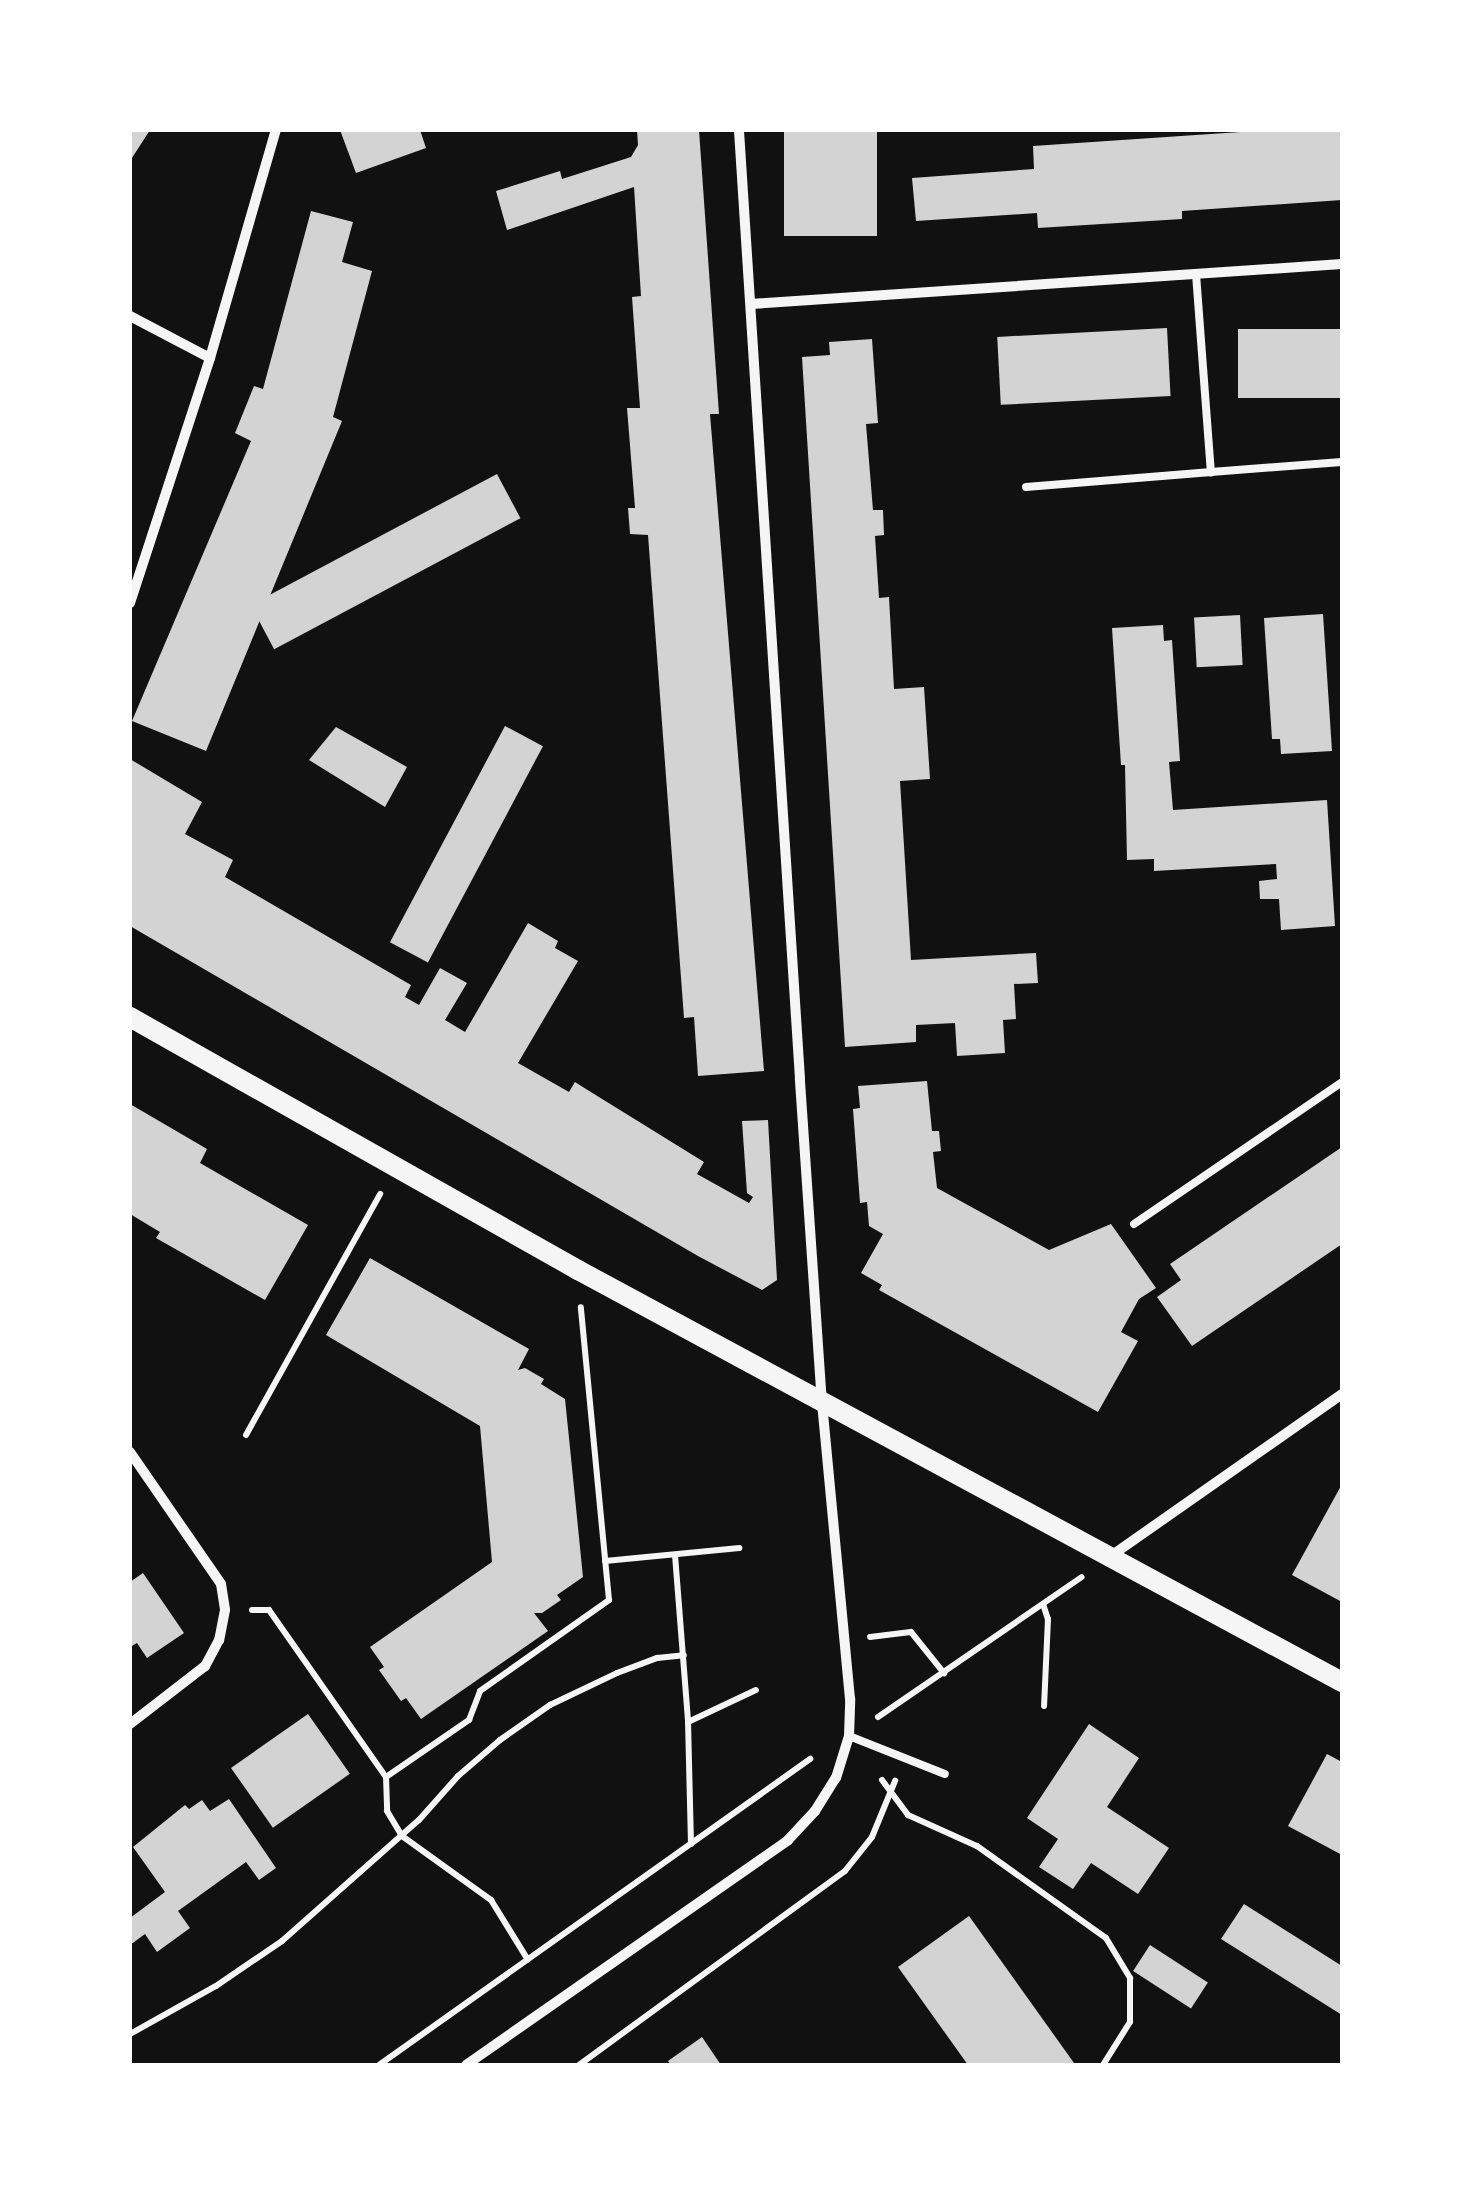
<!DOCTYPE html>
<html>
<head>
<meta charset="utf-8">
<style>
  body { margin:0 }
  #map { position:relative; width:1472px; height:2195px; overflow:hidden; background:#111; font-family:Raleway,sans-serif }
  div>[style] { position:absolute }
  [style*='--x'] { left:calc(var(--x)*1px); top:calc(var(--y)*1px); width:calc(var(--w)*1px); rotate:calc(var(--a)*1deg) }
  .building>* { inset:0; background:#d3d3d3; transform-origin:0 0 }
  .path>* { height:6px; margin:-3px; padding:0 3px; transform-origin:3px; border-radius:3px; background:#f5f5f5 }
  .service>* { height:8px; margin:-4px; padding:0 4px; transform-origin:4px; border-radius:4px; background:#f5f5f5 }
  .minor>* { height:10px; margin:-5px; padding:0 5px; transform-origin:5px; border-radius:5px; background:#f5f5f5 }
  .secondary>* { height:20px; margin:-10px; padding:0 10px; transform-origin:10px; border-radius:10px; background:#f5f5f5 }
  span { translate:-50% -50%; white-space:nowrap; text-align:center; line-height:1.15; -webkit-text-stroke:8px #fff; paint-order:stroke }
  .frame { position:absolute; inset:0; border:132px solid #fff; pointer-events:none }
</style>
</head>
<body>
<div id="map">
  <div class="building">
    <i style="clip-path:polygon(130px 130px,150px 130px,130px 161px)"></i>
    <i style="clip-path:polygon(340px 130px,420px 130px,426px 148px,356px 173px)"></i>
    <i style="clip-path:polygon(637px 130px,699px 130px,719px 414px,710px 414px,764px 1071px,698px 1076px,694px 1017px,684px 1018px,648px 535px,630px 534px,628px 508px,635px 508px,627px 408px,640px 408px,632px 297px,641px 296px,634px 187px,507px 230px,496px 191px,560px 171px,562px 179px,631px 157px,638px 145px)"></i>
    <i style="left:784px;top:130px;width:93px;height:106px"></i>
    <i style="clip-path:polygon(1270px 130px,1342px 130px,1342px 200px,1182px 211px,1182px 219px,1038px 228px,1037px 213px,916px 221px,912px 178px,1034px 169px,1033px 146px)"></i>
    <i style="clip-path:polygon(311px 211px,353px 222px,342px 262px,372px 271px,333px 417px,342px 421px,206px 751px,132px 721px,251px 441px,235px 433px,254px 386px,263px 389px)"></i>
    <i style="left:1167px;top:328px;width:68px;height:170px;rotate:87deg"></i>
    <i style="left:1342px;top:329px;width:69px;height:104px;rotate:90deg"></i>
    <i style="clip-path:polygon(872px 339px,878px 423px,866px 424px,873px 510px,883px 510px,884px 535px,875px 536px,879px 598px,889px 597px,894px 689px,924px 687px,930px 779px,900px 781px,911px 960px,1036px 953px,1038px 983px,1014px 984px,1016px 1019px,1003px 1020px,1005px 1053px,957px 1056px,955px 1023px,916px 1025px,916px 1042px,845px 1047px,802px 357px,830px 355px,829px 342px)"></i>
    <i style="left:497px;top:474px;width:50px;height:279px;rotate:62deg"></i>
    <i style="clip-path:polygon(1323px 614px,1332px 751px,1281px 754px,1280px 739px,1272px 739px,1264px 618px)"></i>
    <i style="left:1240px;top:615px;width:50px;height:46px;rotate:87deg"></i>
    <i style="clip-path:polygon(1163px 625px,1164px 641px,1172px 640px,1180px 761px,1169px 762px,1173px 810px,1327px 800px,1335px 926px,1281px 930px,1279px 899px,1260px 899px,1259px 881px,1277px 879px,1276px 864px,1154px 871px,1154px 859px,1127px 860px,1125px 765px,1121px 765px,1112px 628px)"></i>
    <i style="left:505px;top:726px;width:43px;height:245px;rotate:28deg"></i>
    <i style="clip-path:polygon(336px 727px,407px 767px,385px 807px,309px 760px)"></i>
    <i style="clip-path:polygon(130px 759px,202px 802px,185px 834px,233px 860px,225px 877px,411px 985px,405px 997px,419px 1005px,440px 968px,467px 983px,445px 1020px,465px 1032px,528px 923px,558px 941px,555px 948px,578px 961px,518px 1063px,569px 1092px,575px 1082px,586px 1089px,704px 1162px,697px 1174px,749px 1203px,753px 1197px,747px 1193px,742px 1121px,768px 1120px,777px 1280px,762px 1290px,698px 1256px,130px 926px)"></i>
    <i style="clip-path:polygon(927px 1081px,932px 1131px,939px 1131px,941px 1151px,933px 1152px,937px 1188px,1049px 1250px,1111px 1224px,1156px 1288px,1139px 1299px,1121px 1332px,1138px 1341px,1098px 1412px,879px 1290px,882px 1285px,861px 1273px,883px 1234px,869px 1226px,867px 1202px,860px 1203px,853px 1109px,860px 1108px,858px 1086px)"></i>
    <i style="clip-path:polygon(130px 1104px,207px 1149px,200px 1163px,308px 1225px,265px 1300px,156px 1238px,160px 1232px,130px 1214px)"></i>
    <i style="clip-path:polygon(1342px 1147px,1342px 1244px,1192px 1346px,1157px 1297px,1181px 1280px,1170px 1264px)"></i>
    <i style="clip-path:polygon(370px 1258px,529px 1349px,518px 1370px,525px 1368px,544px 1379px,541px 1384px,565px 1399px,569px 1438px,583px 1577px,557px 1595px,561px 1600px,542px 1613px,534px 1613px,548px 1631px,421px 1719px,406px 1698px,401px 1701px,379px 1670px,384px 1667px,370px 1647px,492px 1562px,480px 1426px,326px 1335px)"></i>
    <i style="clip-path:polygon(1342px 1484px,1342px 1602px,1292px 1575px)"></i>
    <i style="clip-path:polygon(143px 1573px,184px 1633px,147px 1658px,137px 1643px,130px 1647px,130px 1582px)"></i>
    <i style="left:308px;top:1714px;width:73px;height:94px;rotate:55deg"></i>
    <i style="clip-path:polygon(1089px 1724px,1139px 1758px,1107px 1807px,1169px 1848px,1138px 1894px,1091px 1863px,1073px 1889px,1039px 1867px,1058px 1839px,1027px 1818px)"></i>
    <i style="clip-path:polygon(1327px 1754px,1342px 1762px,1342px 1855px,1288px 1826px)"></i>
    <i style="clip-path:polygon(229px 1799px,276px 1868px,259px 1880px,246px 1862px,178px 1911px,190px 1928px,157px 1952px,145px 1934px,130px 1945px,130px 1918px,165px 1892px,133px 1847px,185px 1805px,189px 1809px,202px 1800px,210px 1811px)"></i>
    <i style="clip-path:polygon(1244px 1904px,1342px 1966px,1342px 2015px,1221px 1939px)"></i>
    <i style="clip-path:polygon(969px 1916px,1074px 2063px,1071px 2065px,968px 2065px,898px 1967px)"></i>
    <i style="left:1150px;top:1945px;width:69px;height:31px;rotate:33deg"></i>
    <i style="clip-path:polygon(702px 2037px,721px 2065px,671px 2065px,668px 2061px)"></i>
  </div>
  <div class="path">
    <i style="--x:246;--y:1435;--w:276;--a:-60.9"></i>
    <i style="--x:675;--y:1555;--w:168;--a:85.5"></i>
    <i style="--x:605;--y:1561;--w:135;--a:-5.5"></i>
    <i style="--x:1043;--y:1604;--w:16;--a:72"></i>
    <i style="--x:1048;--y:1619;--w:87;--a:92.6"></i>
    <i style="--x:252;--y:1610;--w:17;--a:0"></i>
    <i style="--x:269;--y:1610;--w:204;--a:55"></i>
    <i style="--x:386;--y:1777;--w:34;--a:88"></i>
    <i style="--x:387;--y:1811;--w:29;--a:59"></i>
    <i style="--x:402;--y:1836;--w:110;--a:35.7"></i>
    <i style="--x:491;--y:1900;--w:70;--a:58.3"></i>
    <i style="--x:870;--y:1637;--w:41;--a:-7"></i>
    <i style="--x:911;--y:1632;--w:53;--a:51.2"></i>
    <i style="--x:878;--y:1717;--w:247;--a:-34.5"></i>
    <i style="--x:386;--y:1777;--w:101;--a:-34.5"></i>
    <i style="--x:469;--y:1720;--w:31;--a:-69"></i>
    <i style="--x:480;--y:1691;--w:158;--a:-35.2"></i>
    <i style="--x:609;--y:1600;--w:294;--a:-95.5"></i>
    <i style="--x:882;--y:1780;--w:44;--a:53.4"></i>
    <i style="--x:908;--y:1815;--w:76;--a:24.2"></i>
    <i style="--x:977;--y:1846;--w:158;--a:35.5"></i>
    <i style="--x:1106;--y:1938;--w:47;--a:59"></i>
    <i style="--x:1130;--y:1978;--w:44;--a:90"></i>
    <i style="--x:1130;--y:2022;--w:51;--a:122.1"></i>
    <i style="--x:691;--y:1844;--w:122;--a:-91.4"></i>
    <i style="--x:688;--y:1722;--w:75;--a:-25.2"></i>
    <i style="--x:130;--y:2034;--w:98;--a:-29.2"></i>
    <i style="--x:216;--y:1986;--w:80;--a:-34.3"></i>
    <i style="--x:282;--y:1941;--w:183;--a:-41.5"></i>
    <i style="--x:419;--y:1820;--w:59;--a:-48.4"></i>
    <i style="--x:458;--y:1776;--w:55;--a:-40.6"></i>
    <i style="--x:500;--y:1740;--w:61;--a:-35"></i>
    <i style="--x:550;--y:1705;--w:74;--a:-25.5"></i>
    <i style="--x:617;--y:1673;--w:43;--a:-20.6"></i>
    <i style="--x:657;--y:1658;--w:27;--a:-6"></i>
    <i style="--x:379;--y:2065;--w:529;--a:-35.37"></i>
    <i style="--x:579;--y:2065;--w:329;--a:-36.1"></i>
    <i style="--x:845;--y:1871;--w:43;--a:-51.5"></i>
    <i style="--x:872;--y:1837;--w:61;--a:-67.7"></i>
  </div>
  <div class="service">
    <i style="--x:1196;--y:274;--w:199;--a:85.7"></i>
    <i style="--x:1211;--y:472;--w:131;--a:-4.4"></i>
    <i style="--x:1026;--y:487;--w:186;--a:-4.6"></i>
    <i style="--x:1134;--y:1224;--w:252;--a:-34.3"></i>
    <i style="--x:849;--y:1736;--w:103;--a:21.6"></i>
  </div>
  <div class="minor">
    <i style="--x:751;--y:304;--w:592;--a:-3.87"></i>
    <i style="--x:130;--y:316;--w:90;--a:27.7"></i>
    <i style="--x:130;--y:603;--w:258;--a:-71.9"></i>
    <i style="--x:210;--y:358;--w:237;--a:-73.9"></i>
    <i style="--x:130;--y:1452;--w:160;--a:55.4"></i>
    <i style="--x:221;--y:1584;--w:26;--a:81"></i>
    <i style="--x:225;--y:1610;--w:31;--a:101"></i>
    <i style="--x:219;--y:1640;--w:30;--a:118"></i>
    <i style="--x:205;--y:1666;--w:95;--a:142.3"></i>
    <i style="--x:1108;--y:1558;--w:286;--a:-35"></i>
    <i style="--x:466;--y:2065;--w:393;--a:-34.9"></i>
    <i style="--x:788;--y:1840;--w:40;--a:-47"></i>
    <i style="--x:815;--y:1811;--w:39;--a:-58"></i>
    <i style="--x:836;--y:1778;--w:44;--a:-72.8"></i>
    <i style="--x:849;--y:1736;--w:37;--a:-88"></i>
    <i style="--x:850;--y:1699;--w:296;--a:-95.4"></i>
    <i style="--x:822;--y:1404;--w:326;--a:-93.9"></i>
    <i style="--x:800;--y:1079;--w:951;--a:-93.68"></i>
  </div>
  <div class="secondary">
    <i style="--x:130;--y:1017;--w:515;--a:29.45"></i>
    <i style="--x:578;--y:1270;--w:868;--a:28.34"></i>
  </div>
  <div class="frame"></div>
</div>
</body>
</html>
